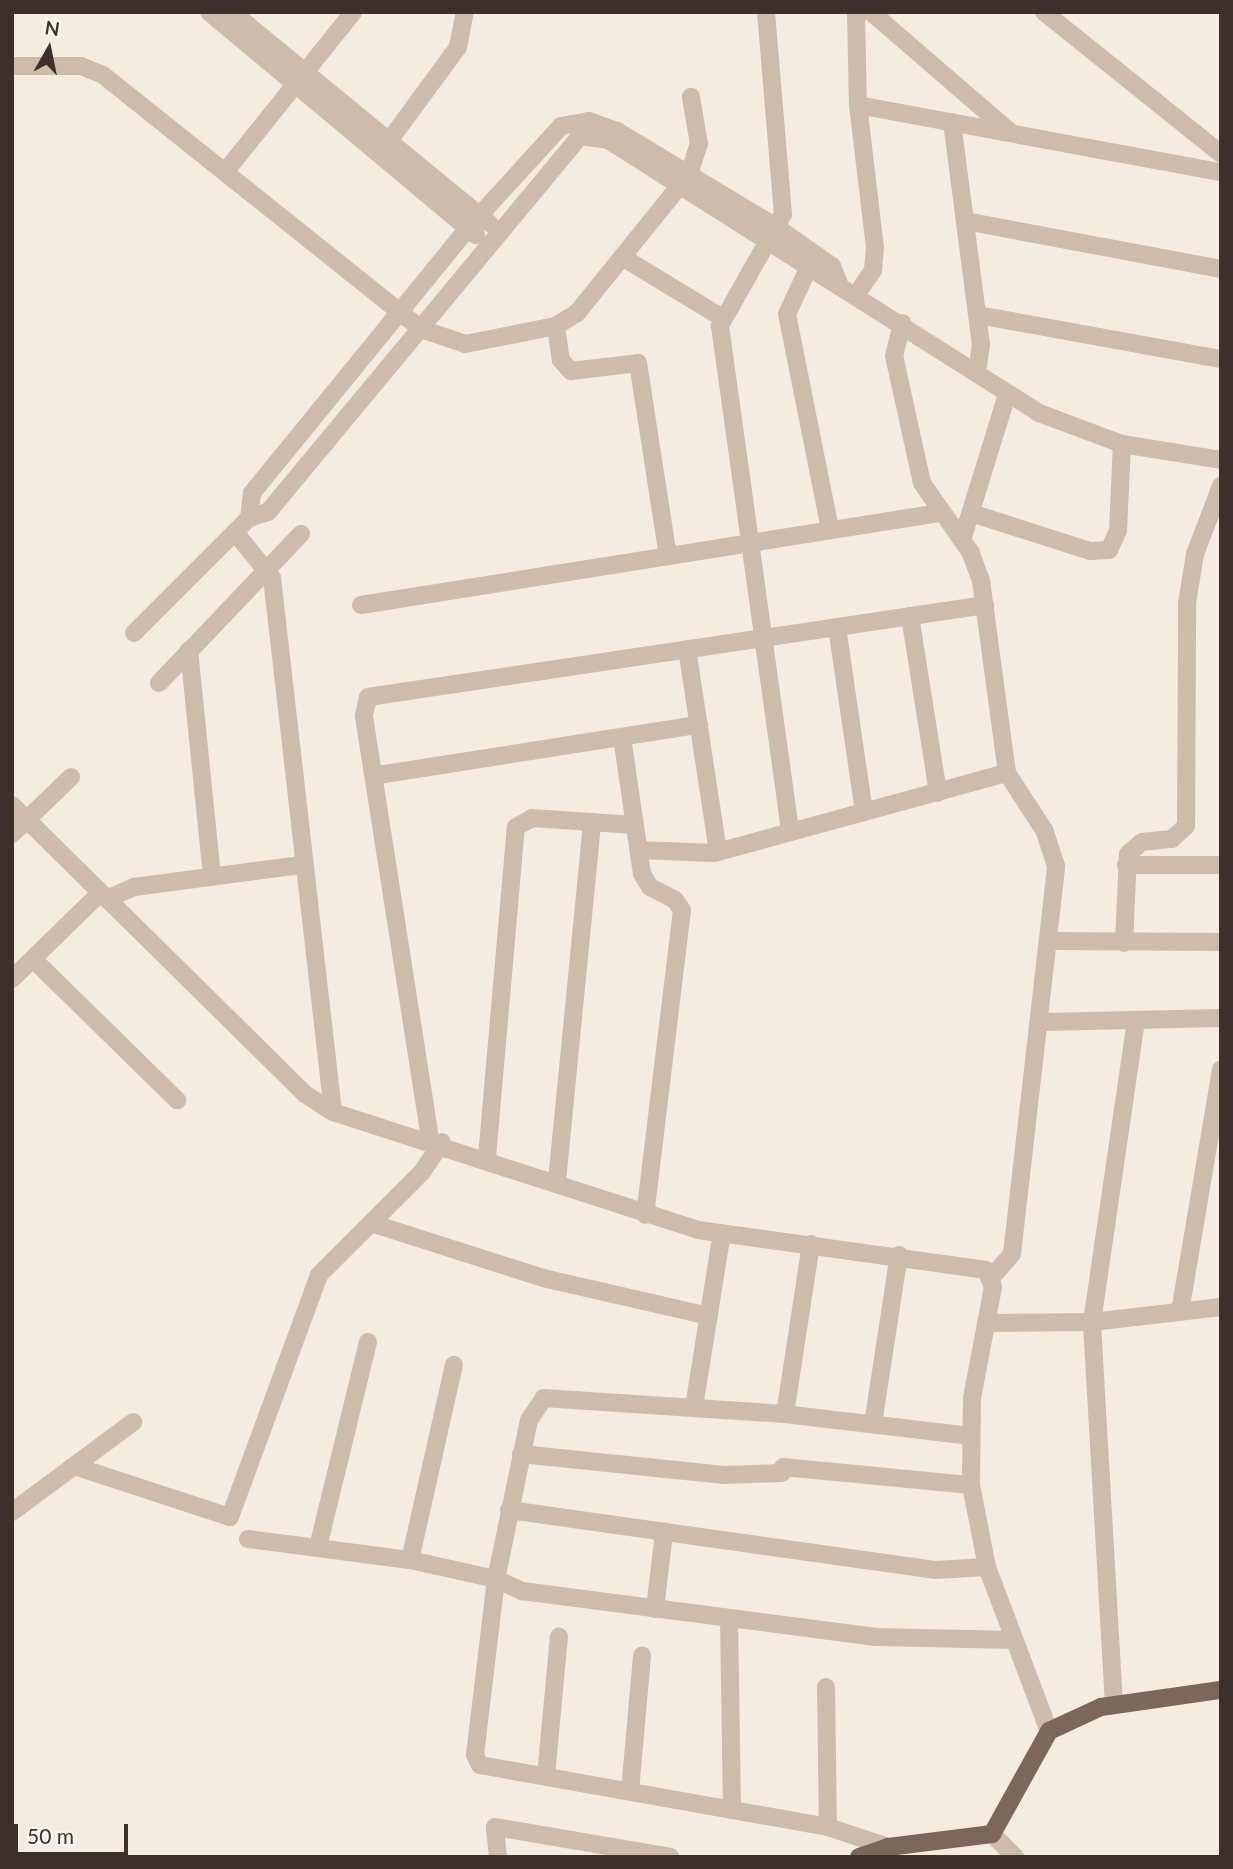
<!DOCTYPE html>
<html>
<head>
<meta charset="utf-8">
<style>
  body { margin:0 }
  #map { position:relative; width:1233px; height:1869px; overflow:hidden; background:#f4ebe1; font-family:Lato,sans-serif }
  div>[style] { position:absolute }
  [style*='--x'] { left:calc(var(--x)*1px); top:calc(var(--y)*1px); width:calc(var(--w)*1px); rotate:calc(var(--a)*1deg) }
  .minor>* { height:18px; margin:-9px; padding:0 9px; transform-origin:9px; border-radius:9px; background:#cdbbac }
  .major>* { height:18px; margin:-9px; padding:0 9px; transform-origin:9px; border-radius:9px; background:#7d675c }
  span { translate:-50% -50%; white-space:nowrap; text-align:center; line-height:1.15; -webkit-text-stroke:5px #fbf5ee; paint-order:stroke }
  .frame { position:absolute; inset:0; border:14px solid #3b302b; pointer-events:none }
  .north { position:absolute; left:14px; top:14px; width:70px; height:70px; -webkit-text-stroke:5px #fbf5ee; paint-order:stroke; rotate:9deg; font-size:19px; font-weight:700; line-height:28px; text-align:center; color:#3b302b }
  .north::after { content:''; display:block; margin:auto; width:24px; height:32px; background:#3b302b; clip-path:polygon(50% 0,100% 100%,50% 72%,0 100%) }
  .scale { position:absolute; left:14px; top:1824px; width:114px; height:32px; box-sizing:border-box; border:4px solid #3b302b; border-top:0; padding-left:9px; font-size:21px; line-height:24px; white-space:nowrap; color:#3b302b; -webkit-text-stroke:5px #fbf5ee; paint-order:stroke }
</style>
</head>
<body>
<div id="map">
  <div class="minor">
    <i style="--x:209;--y:12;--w:348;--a:39.9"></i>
    <i style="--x:232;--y:12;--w:333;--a:39.4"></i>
    <i style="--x:766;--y:12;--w:203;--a:85.2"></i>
    <i style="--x:783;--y:214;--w:129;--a:119.4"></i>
    <i style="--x:720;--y:326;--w:509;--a:82.09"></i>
    <i style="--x:856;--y:12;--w:93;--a:88.8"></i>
    <i style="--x:858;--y:105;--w:143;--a:83.2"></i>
    <i style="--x:875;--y:247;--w:23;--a:95"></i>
    <i style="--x:873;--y:270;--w:29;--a:124"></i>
    <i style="--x:871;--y:12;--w:182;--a:40.8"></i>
    <i style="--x:1044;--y:12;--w:227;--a:38.7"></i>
    <i style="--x:12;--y:66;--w:69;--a:0"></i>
    <i style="--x:81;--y:66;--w:24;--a:22"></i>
    <i style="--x:103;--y:75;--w:407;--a:38.6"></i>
    <i style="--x:421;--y:329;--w:46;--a:18.8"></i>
    <i style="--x:465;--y:344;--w:93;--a:-11.2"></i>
    <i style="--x:556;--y:326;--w:25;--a:-32"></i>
    <i style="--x:577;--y:313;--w:179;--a:-51.1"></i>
    <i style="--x:689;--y:174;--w:32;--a:-72"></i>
    <i style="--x:699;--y:144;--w:48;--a:-99.7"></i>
    <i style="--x:858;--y:105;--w:369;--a:10.5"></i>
    <i style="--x:952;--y:122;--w:224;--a:82.6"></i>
    <i style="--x:981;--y:344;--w:28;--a:98"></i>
    <i style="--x:389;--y:141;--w:117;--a:-53.7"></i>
    <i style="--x:458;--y:47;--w:36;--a:-79"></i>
    <i style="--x:225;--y:172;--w:205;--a:-51.3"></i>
    <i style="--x:965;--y:221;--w:260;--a:10.6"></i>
    <i style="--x:622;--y:257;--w:116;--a:31.2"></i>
    <i style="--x:807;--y:271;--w:47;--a:114.9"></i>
    <i style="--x:787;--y:314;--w:220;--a:78.7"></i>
    <i style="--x:978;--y:315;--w:247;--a:10.3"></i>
    <i style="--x:556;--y:326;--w:34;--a:82"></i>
    <i style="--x:561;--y:360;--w:15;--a:48"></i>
    <i style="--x:571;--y:371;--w:67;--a:-6.8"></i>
    <i style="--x:638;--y:363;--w:195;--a:81.2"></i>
    <i style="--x:971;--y:513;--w:125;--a:17.7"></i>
    <i style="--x:1090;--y:551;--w:19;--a:-3"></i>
    <i style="--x:1109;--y:550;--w:21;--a:-65"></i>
    <i style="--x:1118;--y:531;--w:87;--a:-87.4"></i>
    <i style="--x:249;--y:518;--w:25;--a:-83"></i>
    <i style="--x:252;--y:493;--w:342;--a:-50.8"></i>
    <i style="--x:468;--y:228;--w:138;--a:-47.6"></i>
    <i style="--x:561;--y:126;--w:28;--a:-10"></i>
    <i style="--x:589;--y:121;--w:30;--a:20"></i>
    <i style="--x:617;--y:131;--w:186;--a:31.1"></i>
    <i style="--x:776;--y:227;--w:68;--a:34.9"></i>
    <i style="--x:832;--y:266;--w:18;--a:68"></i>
    <i style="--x:235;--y:532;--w:59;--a:51.2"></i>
    <i style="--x:272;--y:578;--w:537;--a:83.48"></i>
    <i style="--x:962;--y:540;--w:152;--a:-72.8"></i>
    <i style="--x:361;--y:605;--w:585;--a:-9.04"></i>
    <i style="--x:910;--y:616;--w:179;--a:81"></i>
    <i style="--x:837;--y:627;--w:186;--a:81.7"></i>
    <i style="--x:134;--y:633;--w:163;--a:-45"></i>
    <i style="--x:249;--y:518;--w:20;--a:-18"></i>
    <i style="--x:268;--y:512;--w:489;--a:-50.3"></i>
    <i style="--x:580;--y:136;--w:28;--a:8"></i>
    <i style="--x:608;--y:140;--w:510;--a:32.35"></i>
    <i style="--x:1039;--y:413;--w:89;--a:20.5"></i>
    <i style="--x:1122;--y:444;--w:100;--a:9.2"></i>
    <i style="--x:687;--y:649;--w:205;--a:81.3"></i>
    <i style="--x:189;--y:650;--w:228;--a:84.2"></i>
    <i style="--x:159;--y:683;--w:206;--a:-46.4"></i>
    <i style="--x:622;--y:737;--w:138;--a:81.7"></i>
    <i style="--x:642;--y:874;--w:15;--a:58"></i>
    <i style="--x:650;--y:887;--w:28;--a:27"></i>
    <i style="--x:675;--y:900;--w:12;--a:55"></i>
    <i style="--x:682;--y:910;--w:307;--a:96.9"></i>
    <i style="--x:378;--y:775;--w:325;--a:-8.9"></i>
    <i style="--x:12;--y:805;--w:412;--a:44.6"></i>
    <i style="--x:305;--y:1094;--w:33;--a:33"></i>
    <i style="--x:333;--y:1112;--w:384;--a:17.9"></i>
    <i style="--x:698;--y:1230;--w:291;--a:7.9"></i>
    <i style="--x:986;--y:1270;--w:18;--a:68"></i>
    <i style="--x:993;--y:1287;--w:113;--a:100.7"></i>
    <i style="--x:972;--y:1398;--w:87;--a:90.7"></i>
    <i style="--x:971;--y:1485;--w:84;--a:79"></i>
    <i style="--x:987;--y:1567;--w:175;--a:69.3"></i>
    <i style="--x:12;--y:834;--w:82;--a:-44"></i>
    <i style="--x:639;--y:850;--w:75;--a:2.3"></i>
    <i style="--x:714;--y:853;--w:304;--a:-15.3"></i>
    <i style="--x:1007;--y:773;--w:194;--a:-97.7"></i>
    <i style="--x:981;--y:581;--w:30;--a:-110"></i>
    <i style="--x:971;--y:553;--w:85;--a:-125"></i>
    <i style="--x:922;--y:483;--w:130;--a:-102.4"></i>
    <i style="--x:894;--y:356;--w:34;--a:-76"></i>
    <i style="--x:1126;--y:865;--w:95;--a:0"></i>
    <i style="--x:107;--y:899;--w:30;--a:-24"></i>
    <i style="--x:134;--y:887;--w:169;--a:-7.5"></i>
    <i style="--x:1052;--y:941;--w:169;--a:0.3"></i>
    <i style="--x:1124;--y:943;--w:89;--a:-87.4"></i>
    <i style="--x:1128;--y:854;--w:18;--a:-41"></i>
    <i style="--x:1142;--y:842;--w:30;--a:-6"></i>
    <i style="--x:1172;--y:839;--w:19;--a:-43"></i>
    <i style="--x:1186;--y:826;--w:223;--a:-89.7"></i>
    <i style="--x:1187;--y:603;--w:50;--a:-80.7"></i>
    <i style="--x:1195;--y:554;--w:73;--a:-69.1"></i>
    <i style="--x:33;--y:959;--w:202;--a:44.4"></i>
    <i style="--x:12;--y:979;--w:124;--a:-44.3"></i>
    <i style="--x:1043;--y:1022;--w:178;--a:-1.3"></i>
    <i style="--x:430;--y:1138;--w:428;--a:-98.9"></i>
    <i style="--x:364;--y:715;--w:18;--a:-77"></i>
    <i style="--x:368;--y:697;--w:624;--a:-8.48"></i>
    <i style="--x:487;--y:1157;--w:331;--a:-85"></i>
    <i style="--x:516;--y:827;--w:18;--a:-29"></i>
    <i style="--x:532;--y:818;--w:103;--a:3.9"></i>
    <i style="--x:557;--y:1181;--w:361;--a:-84.4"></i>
    <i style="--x:371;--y:1223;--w:181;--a:17.7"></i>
    <i style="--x:543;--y:1278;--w:170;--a:12.9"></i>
    <i style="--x:991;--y:1278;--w:32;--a:-49"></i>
    <i style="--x:1012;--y:1254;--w:390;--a:-83.5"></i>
    <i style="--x:1056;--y:866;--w:38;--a:-108"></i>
    <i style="--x:1044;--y:830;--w:68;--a:-123"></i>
    <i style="--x:1180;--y:1312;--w:246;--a:-80.4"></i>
    <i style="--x:986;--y:1323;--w:106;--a:-0.5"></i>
    <i style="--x:1092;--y:1322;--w:130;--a:-6.6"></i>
    <i style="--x:694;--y:1407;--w:176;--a:-80.9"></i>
    <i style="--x:785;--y:1414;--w:172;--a:-81.3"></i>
    <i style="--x:873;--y:1424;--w:171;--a:-81.3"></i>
    <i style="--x:971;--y:1436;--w:187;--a:-173.3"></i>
    <i style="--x:785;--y:1414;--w:242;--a:-176.2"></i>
    <i style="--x:544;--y:1398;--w:27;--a:124"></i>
    <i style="--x:529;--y:1420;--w:162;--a:101.7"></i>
    <i style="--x:496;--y:1579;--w:29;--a:25"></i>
    <i style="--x:522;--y:1591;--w:357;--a:7.4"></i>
    <i style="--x:876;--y:1637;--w:138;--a:1.2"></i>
    <i style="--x:521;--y:1454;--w:204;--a:5.9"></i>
    <i style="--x:724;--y:1475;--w:58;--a:-2"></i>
    <i style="--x:74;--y:1466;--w:164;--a:18.1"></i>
    <i style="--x:230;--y:1517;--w:258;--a:-69.8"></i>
    <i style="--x:319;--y:1275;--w:146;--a:-45"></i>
    <i style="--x:422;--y:1172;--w:36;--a:-56"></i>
    <i style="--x:783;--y:1467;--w:189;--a:5.5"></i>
    <i style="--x:509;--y:1510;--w:430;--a:8"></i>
    <i style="--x:935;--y:1570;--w:52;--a:-3.3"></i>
    <i style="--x:12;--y:1512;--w:151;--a:-36.6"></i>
    <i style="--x:248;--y:1539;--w:163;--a:7.4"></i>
    <i style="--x:410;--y:1560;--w:88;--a:12.5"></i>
    <i style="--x:496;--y:1579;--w:177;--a:96.8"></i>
    <i style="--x:475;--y:1755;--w:11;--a:63"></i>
    <i style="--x:480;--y:1765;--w:353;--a:10.1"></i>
    <i style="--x:828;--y:1827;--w:63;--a:18.4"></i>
    <i style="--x:318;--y:1547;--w:211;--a:-76.3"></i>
    <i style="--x:410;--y:1560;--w:200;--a:-77.3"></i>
    <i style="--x:655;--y:1609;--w:78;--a:-83.3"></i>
    <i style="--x:729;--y:1618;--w:192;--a:89.1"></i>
    <i style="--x:826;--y:1687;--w:140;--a:89.2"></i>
    <i style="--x:1114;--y:1705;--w:384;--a:-93.3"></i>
    <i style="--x:1092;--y:1322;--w:305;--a:-81.7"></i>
    <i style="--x:546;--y:1776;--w:140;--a:-84.7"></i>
    <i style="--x:630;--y:1791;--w:136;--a:-84.9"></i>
    <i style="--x:992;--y:1834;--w:33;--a:45"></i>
    <i style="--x:498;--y:1857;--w:30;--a:-96"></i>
    <i style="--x:495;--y:1827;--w:178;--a:9.7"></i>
  </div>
  <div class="major">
    <i style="--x:859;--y:1857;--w:31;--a:-19"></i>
    <i style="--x:888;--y:1847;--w:105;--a:-7.1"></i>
    <i style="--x:992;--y:1834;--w:118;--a:-61"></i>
    <i style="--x:1049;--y:1731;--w:57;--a:-24.8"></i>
    <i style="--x:1101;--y:1707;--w:121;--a:-8.1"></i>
  </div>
  <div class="frame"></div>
  <div class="north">N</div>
  <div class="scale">50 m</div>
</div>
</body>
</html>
